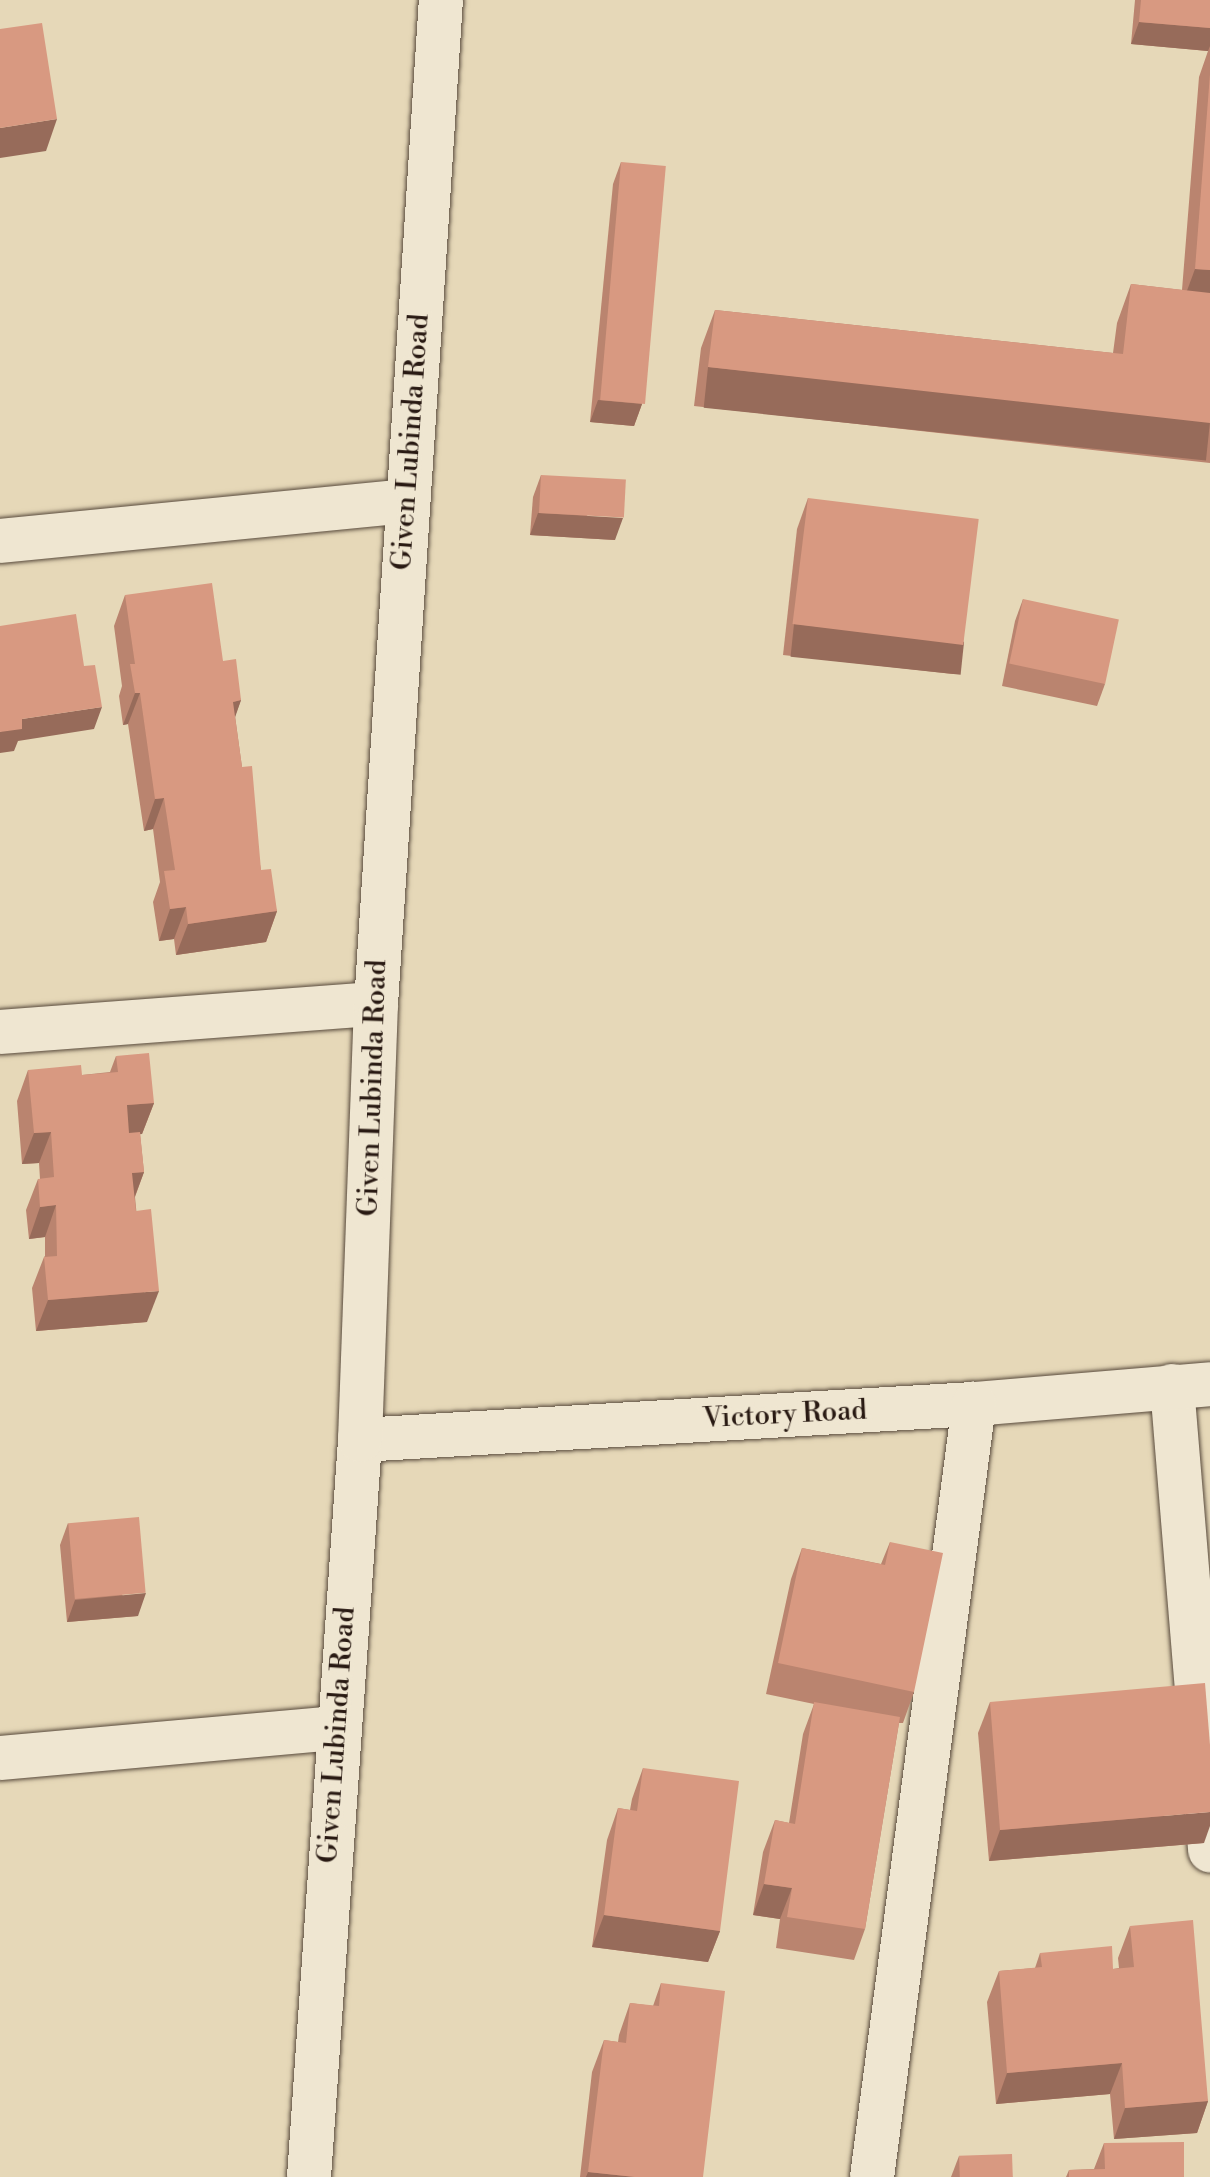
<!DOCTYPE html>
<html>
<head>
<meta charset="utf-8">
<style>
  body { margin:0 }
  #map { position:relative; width:1210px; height:2177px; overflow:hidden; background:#e6d8b8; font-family:"Libre Bodoni",serif }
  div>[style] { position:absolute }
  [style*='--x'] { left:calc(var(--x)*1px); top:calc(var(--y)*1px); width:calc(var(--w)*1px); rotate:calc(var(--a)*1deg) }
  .roads { filter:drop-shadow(0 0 2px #584a3c) drop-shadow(0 0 2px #584a3c) }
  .minor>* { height:44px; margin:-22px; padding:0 22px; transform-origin:22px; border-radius:22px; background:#efe6d1 }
  .wall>* { inset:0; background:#ba846f }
  .shaded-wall>* { inset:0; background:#976b5a; transform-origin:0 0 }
  .building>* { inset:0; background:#d89981; transform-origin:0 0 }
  span { translate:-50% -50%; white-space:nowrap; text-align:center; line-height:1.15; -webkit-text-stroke:8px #efe6d1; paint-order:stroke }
  .street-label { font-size:28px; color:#291a13 }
</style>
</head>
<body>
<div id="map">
  <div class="roads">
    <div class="minor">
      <i style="--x:0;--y:541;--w:409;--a:-5.6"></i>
      <i style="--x:0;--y:1032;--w:377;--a:-4.3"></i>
      <i style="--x:1172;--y:1386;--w:466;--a:85.3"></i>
      <i style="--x:360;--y:1440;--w:615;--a:-3.36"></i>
      <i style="--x:974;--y:1404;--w:237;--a:-4.8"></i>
      <i style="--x:0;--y:1758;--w:339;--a:-5.1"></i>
      <i style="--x:309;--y:2177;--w:739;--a:-86.04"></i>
      <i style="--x:360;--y:1440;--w:436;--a:-87.9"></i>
      <i style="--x:376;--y:1004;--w:1006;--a:-86.3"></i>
      <i style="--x:872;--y:2177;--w:780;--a:-82.48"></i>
    </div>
  </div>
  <div class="wall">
    <i style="clip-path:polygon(1135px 0,1210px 0,1210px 463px,694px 406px,701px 348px,715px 310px,1113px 353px,1117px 323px,1131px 284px,1182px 290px,1199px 77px,1208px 51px,1131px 44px)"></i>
    <i style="clip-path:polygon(621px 162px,642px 404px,634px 426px,590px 422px,613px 184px)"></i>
    <i style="clip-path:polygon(541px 475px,615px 540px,530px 535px,533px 497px)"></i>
    <i style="clip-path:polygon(808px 498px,964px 643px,953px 674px,783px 655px,797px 529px)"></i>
    <i style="clip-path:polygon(125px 595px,223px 661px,241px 700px,235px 716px,242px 767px,261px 870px,277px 911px,266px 942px,176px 955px,174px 939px,159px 941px,153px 902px,160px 882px,153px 829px,144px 831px,128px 724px,123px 725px,119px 696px,122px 686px,114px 626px)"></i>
    <i style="clip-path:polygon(1023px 599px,1105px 684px,1097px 706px,1002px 686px,1015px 621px)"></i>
    <i style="clip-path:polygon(116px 1056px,154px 1103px,142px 1134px,140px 1134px,144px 1172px,135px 1197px,147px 1322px,36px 1331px,32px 1288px,44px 1257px,45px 1256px,45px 1237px,29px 1239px,26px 1210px,38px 1179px,40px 1179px,39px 1163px,22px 1164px,17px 1101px,28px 1070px,82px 1075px,110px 1072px)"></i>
    <i style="clip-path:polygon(68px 1523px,138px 1616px,67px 1622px,60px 1545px)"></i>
    <i style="clip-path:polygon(890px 1542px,914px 1692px,903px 1723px,899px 1723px,865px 1929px,854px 1960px,776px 1948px,780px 1919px,753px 1915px,763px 1852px,775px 1820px,789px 1823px,803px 1734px,814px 1704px,766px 1694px,791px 1579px,802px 1548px,881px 1564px)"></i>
    <i style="clip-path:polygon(990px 1702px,1204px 1843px,989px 1861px,978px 1733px)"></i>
    <i style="clip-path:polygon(643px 1768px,720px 1931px,708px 1962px,592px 1947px,607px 1840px,618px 1808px,630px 1810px,632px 1799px)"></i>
    <i style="clip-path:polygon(1130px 1926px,1208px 2101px,1197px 2133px,1114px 2139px,1110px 2094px,996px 2104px,987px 2002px,999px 1971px,1035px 1968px,1040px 1953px,1113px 1969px,1119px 1968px,1118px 1958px)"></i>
    <i style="clip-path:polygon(661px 1983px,703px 2177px,580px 2177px,592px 2072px,604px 2040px,618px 2042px,619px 2035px,630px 2003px,653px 2006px)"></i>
    <i style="clip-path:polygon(1104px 2143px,1184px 2177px,1066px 2177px,1069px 2170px,1094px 2169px)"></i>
    <i style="clip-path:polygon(959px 2156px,1013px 2177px,951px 2177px)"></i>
  </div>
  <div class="shaded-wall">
    <i style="clip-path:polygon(1139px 22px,1210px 28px,1210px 46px,1208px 51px,1131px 44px)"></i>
    <i style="clip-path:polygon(57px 119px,46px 151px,0 158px,0 128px)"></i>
    <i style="clip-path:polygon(1195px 269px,1210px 270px,1210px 310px,1181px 307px)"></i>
    <i style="left:708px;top:367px;width:505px;height:41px;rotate:6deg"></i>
    <i style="clip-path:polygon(598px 400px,642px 404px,634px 426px,590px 422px)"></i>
    <i style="clip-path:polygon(538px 513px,623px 518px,615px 540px,530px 535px)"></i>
    <i style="left:794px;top:624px;width:171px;height:33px;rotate:6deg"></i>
    <i style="clip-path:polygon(135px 693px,140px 693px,128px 724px,123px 725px)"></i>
    <i style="clip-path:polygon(241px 700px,230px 732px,233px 702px)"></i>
    <i style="clip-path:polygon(102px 707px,94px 729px,18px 741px,14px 751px,0 753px,0 732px,22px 719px)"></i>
    <i style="clip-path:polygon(164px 798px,153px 829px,144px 831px,155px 799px)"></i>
    <i style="clip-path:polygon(186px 907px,174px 939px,159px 941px,170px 909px)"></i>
    <i style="clip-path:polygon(277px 911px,266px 942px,176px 955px,188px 924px)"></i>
    <i style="clip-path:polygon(154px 1103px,142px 1134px,115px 1137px,127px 1105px)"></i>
    <i style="clip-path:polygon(51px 1132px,39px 1163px,22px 1164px,34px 1133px)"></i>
    <i style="clip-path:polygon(144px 1172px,132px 1204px,132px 1173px)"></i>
    <i style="clip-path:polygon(56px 1205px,45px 1237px,29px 1239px,40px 1207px)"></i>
    <i style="clip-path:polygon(159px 1291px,147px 1322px,36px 1331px,48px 1300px)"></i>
    <i style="clip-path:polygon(146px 1593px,138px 1616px,67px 1622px,75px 1600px)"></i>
    <i style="clip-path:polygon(1210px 1812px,1210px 1826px,1204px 1843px,989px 1861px,1000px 1830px)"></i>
    <i style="clip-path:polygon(764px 1884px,792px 1888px,780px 1919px,753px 1915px)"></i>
    <i style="clip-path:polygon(604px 1915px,720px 1931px,708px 1962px,592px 1947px)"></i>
    <i style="clip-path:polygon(1122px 2063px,1110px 2094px,996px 2104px,1007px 2073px)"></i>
    <i style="clip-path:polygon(1208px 2101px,1197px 2133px,1114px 2139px,1125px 2108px)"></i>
    <i style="clip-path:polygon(588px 2172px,635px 2177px,586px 2177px)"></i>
  </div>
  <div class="building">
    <i style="clip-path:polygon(1141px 0,1210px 0,1210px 28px,1139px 22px)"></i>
    <i style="clip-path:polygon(42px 23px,57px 119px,0 128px,0 29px)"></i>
    <i style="clip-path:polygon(1210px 74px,1210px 270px,1195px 269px)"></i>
    <i style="left:621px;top:162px;width:45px;height:239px;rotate:5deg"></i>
    <i style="clip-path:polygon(1131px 284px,1210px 293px,1210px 423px,708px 367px,715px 310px,1123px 354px)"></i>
    <i style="left:541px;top:475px;width:85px;height:38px;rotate:3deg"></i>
    <i style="left:808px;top:498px;width:172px;height:127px;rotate:7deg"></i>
    <i style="clip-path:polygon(212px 583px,223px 661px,236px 659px,241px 700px,233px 702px,242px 767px,252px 766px,261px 870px,271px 869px,277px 911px,188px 924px,186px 907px,170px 909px,164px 871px,175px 870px,164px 798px,155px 799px,140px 693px,135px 693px,130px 664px,135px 664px,125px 595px)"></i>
    <i style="left:1023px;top:599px;width:98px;height:66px;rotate:12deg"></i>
    <i style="clip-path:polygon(76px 614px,84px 666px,95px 665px,102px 707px,22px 719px,22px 729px,0 732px,0 626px)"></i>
    <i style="clip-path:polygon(149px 1053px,154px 1103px,127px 1105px,129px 1133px,140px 1132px,144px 1172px,132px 1173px,136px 1211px,151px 1209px,159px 1291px,48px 1300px,44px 1257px,57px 1256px,56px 1205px,40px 1207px,38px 1179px,54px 1177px,51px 1132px,34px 1133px,28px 1070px,81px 1065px,82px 1075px,118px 1072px,116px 1056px)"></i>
    <i style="left:139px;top:1517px;width:76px;height:71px;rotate:85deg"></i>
    <i style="clip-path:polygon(890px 1542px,943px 1553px,914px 1692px,778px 1663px,802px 1548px,885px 1565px)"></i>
    <i style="clip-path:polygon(1205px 1683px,1210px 1745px,1210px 1812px,1000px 1830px,990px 1702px)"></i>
    <i style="clip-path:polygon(814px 1702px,900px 1717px,865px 1929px,787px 1917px,792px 1888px,764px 1884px,775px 1820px,795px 1824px)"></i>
    <i style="clip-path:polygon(643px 1768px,739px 1781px,720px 1931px,604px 1915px,618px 1808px,637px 1811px)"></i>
    <i style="clip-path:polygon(1193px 1920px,1208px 2101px,1125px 2108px,1122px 2063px,1007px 2073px,999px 1971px,1042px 1967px,1040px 1953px,1112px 1946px,1113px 1969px,1134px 1967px,1130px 1926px)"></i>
    <i style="clip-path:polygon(661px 1983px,725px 1991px,703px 2177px,635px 2177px,588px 2172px,604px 2040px,626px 2043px,630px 2003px,659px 2006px)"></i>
    <i style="clip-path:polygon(1184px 2142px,1184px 2177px,1069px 2177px,1069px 2170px,1105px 2169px,1104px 2143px)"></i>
    <i style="left:1012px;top:2154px;width:23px;height:53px;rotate:88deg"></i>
  </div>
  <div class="street-label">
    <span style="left:411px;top:442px;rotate:-86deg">Given Lubinda Road</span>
    <span style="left:373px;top:1088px;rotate:-88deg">Given Lubinda Road</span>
    <span style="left:785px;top:1415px;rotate:-3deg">Victory Road</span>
    <span style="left:337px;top:1735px;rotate:-86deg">Given Lubinda Road</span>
  </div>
</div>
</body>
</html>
